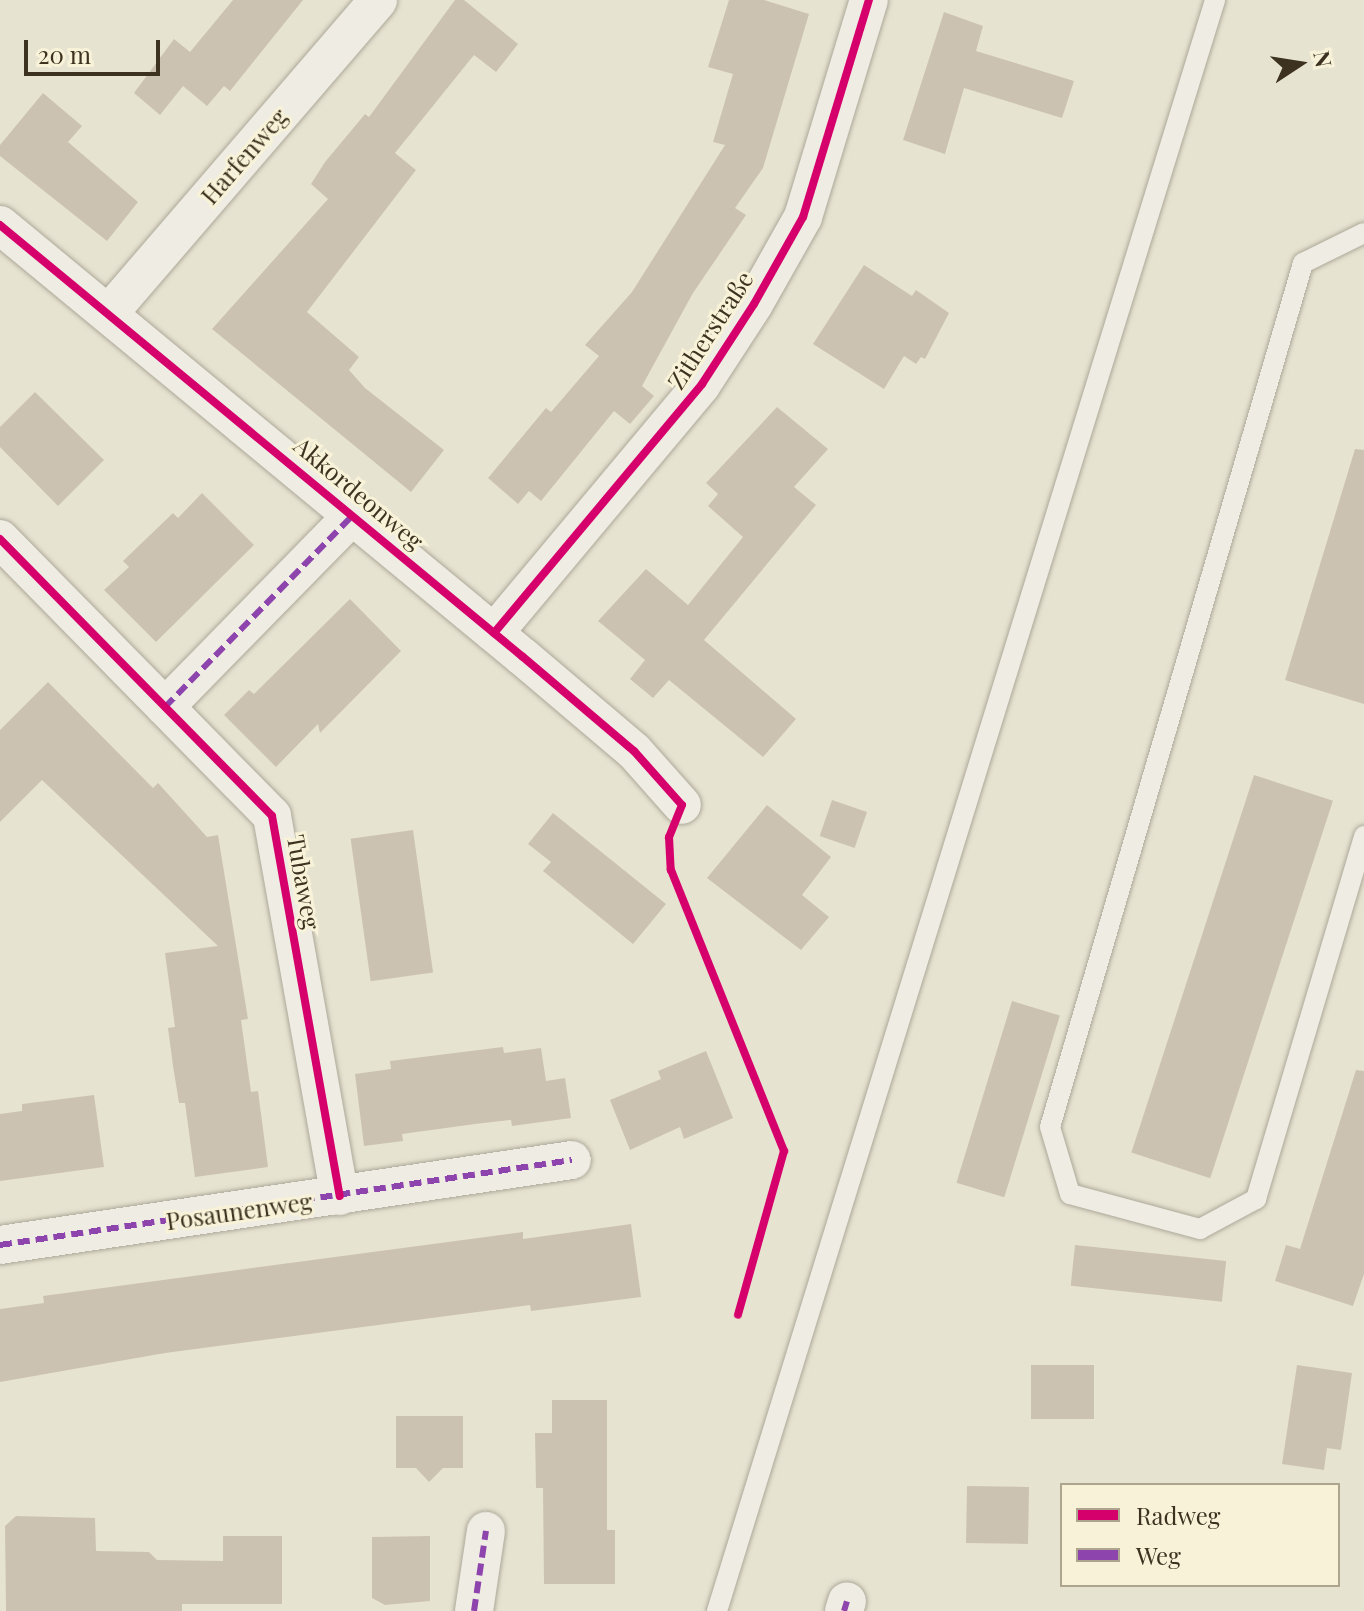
<!DOCTYPE html>
<html>
<head>
<meta charset="utf-8">
<style>
  body { margin:0 }
  #map { position:relative; width:1364px; height:1611px; overflow:hidden; background:#e7e3d1; font-family:"Playfair Display",serif }
  div>[style] { position:absolute }
  [style*='--x'] { left:calc(var(--x)*1px); top:calc(var(--y)*1px); width:calc(var(--w)*1px); rotate:calc(var(--a)*1deg) }
  .building>* { inset:0; background:#ccc2b1; transform-origin:0 0 }
  .roads { filter:drop-shadow(0 0 2px #ada899) drop-shadow(0 0 2px #ada899) }
  .lane>* { height:20px; margin:-10px; padding:0 10px; transform-origin:10px; border-radius:10px; background:#efece3 }
  .street>* { height:38px; margin:-19px; padding:0 19px; transform-origin:19px; border-radius:19px; background:#efece3 }
  .quiet>* { height:6px; margin-top:-3px; transform-origin:0; background:repeating-linear-gradient(90deg,#8e44ad 0 12px,transparent 0 18px) }
  .cycleway>* { height:8px; margin:-4px; padding:0 4px; transform-origin:4px; border-radius:4px; background:#d6006c }
  span { translate:-50% -50%; white-space:nowrap; text-align:center; line-height:1.15; -webkit-text-stroke:6px #f7f2d8; paint-order:stroke }
  .street-label { font-size:24px; color:#3d3220 }
  .legend { position:absolute; left:1060px; top:1483px; width:280px; height:104px; box-sizing:border-box; background:#f7f2d8; border:2px solid #ada58e; margin:0; padding:10px 14px; list-style:none; font-size:24px; color:#3d3220 }
  .legend li { display:flex; align-items:center; gap:16px; height:40px }
  .legend b { width:40px; border:2px solid #ada58e }
  .north { position:absolute; left:1260px; top:24px; width:80px; height:80px; -webkit-text-stroke:6px #f7f2d8; paint-order:stroke; rotate:78deg; font-size:22px; font-weight:700; line-height:32px; text-align:center; color:#3d3220 }
  .north::after { content:''; display:block; margin:auto; width:28px; height:36px; background:#3d3220; clip-path:polygon(50% 0,100% 100%,50% 72%,0 100%) }
  .scale { position:absolute; left:24px; top:40px; width:136px; height:36px; box-sizing:border-box; border:4px solid #3d3220; border-top:0; padding-left:10px; font-size:24px; line-height:28px; white-space:nowrap; color:#3d3220; -webkit-text-stroke:6px #f7f2d8; paint-order:stroke }
</style>
</head>
<body>
<div id="map">
  <div class="building">
    <i style="clip-path:polygon(233px 0,303px 0,230px 91px,224px 86px,207px 106px,183px 86px,160px 115px,134px 93px,174px 39px,190px 52px)"></i>
    <i style="clip-path:polygon(455px 0,464px 0,518px 44px,496px 72px,474px 55px,395px 153px,416px 170px,307px 312px,359px 357px,349px 370px,365px 388px,444px 450px,411px 492px,212px 329px,328px 199px,311px 184px,325px 162px,365px 114px,369px 117px)"></i>
    <i style="clip-path:polygon(729px 0,764px 0,809px 14px,763px 168px,735px 208px,746px 215px,693px 293px,642px 386px,654px 396px,630px 424px,614px 411px,541px 501px,529px 491px,518px 504px,488px 478px,546px 408px,551px 412px,599px 356px,585px 345px,632px 292px,725px 145px,713px 142px,733px 74px,708px 67px)"></i>
    <i style="clip-path:polygon(944px 12px,983px 26px,976px 51px,1074px 81px,1062px 118px,964px 88px,945px 154px,903px 140px)"></i>
    <i style="clip-path:polygon(43px 93px,82px 126px,68px 142px,138px 202px,107px 241px,0 156px,0 145px)"></i>
    <i style="clip-path:polygon(864px 265px,912px 296px,916px 290px,949px 313px,925px 359px,921px 357px,916px 364px,904px 356px,884px 389px,813px 344px)"></i>
    <i style="clip-path:polygon(35px 392px,104px 460px,58px 506px,0 447px,0 427px)"></i>
    <i style="clip-path:polygon(777px 407px,828px 449px,794px 487px,816px 505px,704px 640px,796px 719px,763px 757px,669px 680px,653px 698px,630px 679px,645px 660px,598px 621px,646px 569px,688px 605px,743px 537px,708px 506px,718px 494px,706px 483px)"></i>
    <i style="clip-path:polygon(1355px 449px,1364px 450px,1364px 704px,1285px 680px)"></i>
    <i style="clip-path:polygon(202px 493px,254px 545px,156px 642px,104px 590px,129px 567px,123px 561px,173px 513px,178px 518px)"></i>
    <i style="clip-path:polygon(350px 599px,401px 651px,320px 733px,318px 724px,276px 767px,224px 715px,249px 690px,254px 694px)"></i>
    <i style="clip-path:polygon(48px 682px,153px 788px,158px 783px,207px 837px,218px 835px,248px 1019px,241px 1020px,251px 1092px,258px 1091px,268px 1167px,195px 1177px,185px 1103px,179px 1103px,173px 1066px,168px 1028px,175px 1027px,165px 953px,218px 946px,42px 780px,0 822px,0 730px)"></i>
    <i style="left:1254px;top:775px;width:83px;height:397px;rotate:18deg"></i>
    <i style="left:832px;top:800px;width:37px;height:38px;rotate:19deg"></i>
    <i style="clip-path:polygon(767px 805px,831px 857px,802px 895px,829px 917px,801px 950px,707px 878px)"></i>
    <i style="clip-path:polygon(553px 813px,666px 904px,633px 944px,543px 871px,551px 862px,528px 844px)"></i>
    <i style="left:413px;top:830px;width:144px;height:63px;rotate:82deg"></i>
    <i style="left:1012px;top:1001px;width:50px;height:190px;rotate:17deg"></i>
    <i style="clip-path:polygon(503px 1047px,504px 1053px,541px 1048px,546px 1081px,565px 1078px,571px 1118px,512px 1126px,511px 1120px,475px 1124px,402px 1134px,403px 1141px,364px 1146px,355px 1074px,391px 1069px,390px 1061px)"></i>
    <i style="clip-path:polygon(706px 1051px,733px 1118px,684px 1139px,680px 1127px,630px 1150px,610px 1100px,661px 1079px,658px 1071px)"></i>
    <i style="clip-path:polygon(1356px 1070px,1364px 1071px,1364px 1274px,1353px 1306px,1275px 1281px,1286px 1245px,1300px 1249px)"></i>
    <i style="clip-path:polygon(94px 1095px,104px 1167px,0 1181px,0 1114px,22px 1111px,22px 1104px)"></i>
    <i style="clip-path:polygon(631px 1224px,641px 1297px,531px 1311px,530px 1305px,165px 1353px,0 1382px,0 1309px,44px 1303px,43px 1296px,523px 1232px,523px 1239px)"></i>
    <i style="left:1075px;top:1245px;width:152px;height:41px;rotate:6deg"></i>
    <i style="left:1031px;top:1365px;width:63px;height:54px"></i>
    <i style="clip-path:polygon(1297px 1365px,1352px 1373px,1341px 1450px,1327px 1448px,1324px 1470px,1282px 1464px)"></i>
    <i style="clip-path:polygon(552px 1400px,607px 1400px,607px 1530px,615px 1530px,615px 1584px,544px 1584px,543px 1488px,536px 1488px,535px 1433px,552px 1433px)"></i>
    <i style="clip-path:polygon(396px 1416px,463px 1416px,463px 1468px,443px 1468px,429px 1482px,416px 1468px,396px 1468px)"></i>
    <i style="left:1029px;top:1487px;width:57px;height:62px;rotate:91deg"></i>
    <i style="clip-path:polygon(16px 1516px,95px 1518px,96px 1551px,149px 1552px,157px 1560px,223px 1561px,223px 1536px,282px 1536px,282px 1604px,182px 1604px,182px 1611px,6px 1611px,5px 1526px)"></i>
    <i style="clip-path:polygon(430px 1536px,430px 1601px,385px 1605px,372px 1598px,372px 1537px)"></i>
  </div>
  <div class="roads">
    <div class="lane">
      <i style="--x:1364;--y:233;--w:68;--a:153.8"></i>
      <i style="--x:1303;--y:263;--w:900;--a:106.32"></i>
      <i style="--x:1050;--y:1127;--w:70;--a:73.4"></i>
      <i style="--x:1070;--y:1194;--w:135;--a:15.1"></i>
      <i style="--x:1200;--y:1229;--w:64;--a:-28.2"></i>
      <i style="--x:1256;--y:1199;--w:379;--a:-73.4"></i>
      <i style="--x:717;--y:1611;--w:1686;--a:-72.82"></i>
    </div>
    <div class="street">
      <i style="--x:0;--y:225;--w:678;--a:39.56"></i>
      <i style="--x:523;--y:657;--w:145;--a:40.3"></i>
      <i style="--x:634;--y:751;--w:72;--a:48.4"></i>
      <i style="--x:110;--y:312;--w:411;--a:-49.3"></i>
      <i style="--x:0;--y:539;--w:388;--a:45.5"></i>
      <i style="--x:272;--y:816;--w:386;--a:79.9"></i>
      <i style="--x:494;--y:633;--w:324;--a:-50.1"></i>
      <i style="--x:702;--y:384;--w:95;--a:-57"></i>
      <i style="--x:754;--y:304;--w:100;--a:-60.6"></i>
      <i style="--x:803;--y:217;--w:227;--a:-73.1"></i>
      <i style="--x:165;--y:707;--w:270;--a:-45.6"></i>
      <i style="--x:0;--y:1245;--w:578;--a:-8.45"></i>
      <i style="--x:474;--y:1611;--w:81;--a:-81.5"></i>
      <i style="--x:844;--y:1611;--w:10;--a:-73"></i>
    </div>
  </div>
  <div class="quiet">
    <i style="--x:165;--y:707;--w:270;--a:-45.6"></i>
    <i style="--x:0;--y:1245;--w:578;--a:-8.45"></i>
    <i style="--x:474;--y:1611;--w:81;--a:-81.5"></i>
    <i style="--x:844;--y:1611;--w:10;--a:-73"></i>
  </div>
  <div class="cycleway">
    <i style="--x:0;--y:225;--w:678;--a:39.56"></i>
    <i style="--x:523;--y:657;--w:145;--a:40.3"></i>
    <i style="--x:634;--y:751;--w:72;--a:48.4"></i>
    <i style="--x:682;--y:805;--w:35;--a:112"></i>
    <i style="--x:669;--y:837;--w:33;--a:87"></i>
    <i style="--x:671;--y:870;--w:303;--a:68.1"></i>
    <i style="--x:784;--y:1151;--w:170;--a:105.7"></i>
    <i style="--x:0;--y:539;--w:388;--a:45.5"></i>
    <i style="--x:272;--y:816;--w:386;--a:79.9"></i>
    <i style="--x:494;--y:633;--w:324;--a:-50.1"></i>
    <i style="--x:702;--y:384;--w:95;--a:-57"></i>
    <i style="--x:754;--y:304;--w:100;--a:-60.6"></i>
    <i style="--x:803;--y:217;--w:227;--a:-73.1"></i>
  </div>
  <div class="street-label">
    <span style="left:244px;top:156px;rotate:-49deg">Harfenweg</span>
    <span style="left:710px;top:330px;rotate:-57deg">Zitherstraße</span>
    <span style="left:359px;top:493px;rotate:40deg">Akkordeonweg</span>
    <span style="left:304px;top:882px;rotate:80deg">Tubaweg</span>
    <span style="left:239px;top:1211px;rotate:-8deg">Posaunenweg</span>
  </div>
  <ul class="legend">
  <li><b style="height:10px;background:#d6006c"></b>Radweg</li>
  <li><b style="height:10px;background:#8e44ad"></b>Weg</li>
  </ul>
  <div class="north">N</div>
  <div class="scale">20 m</div>
</div>
</body>
</html>
